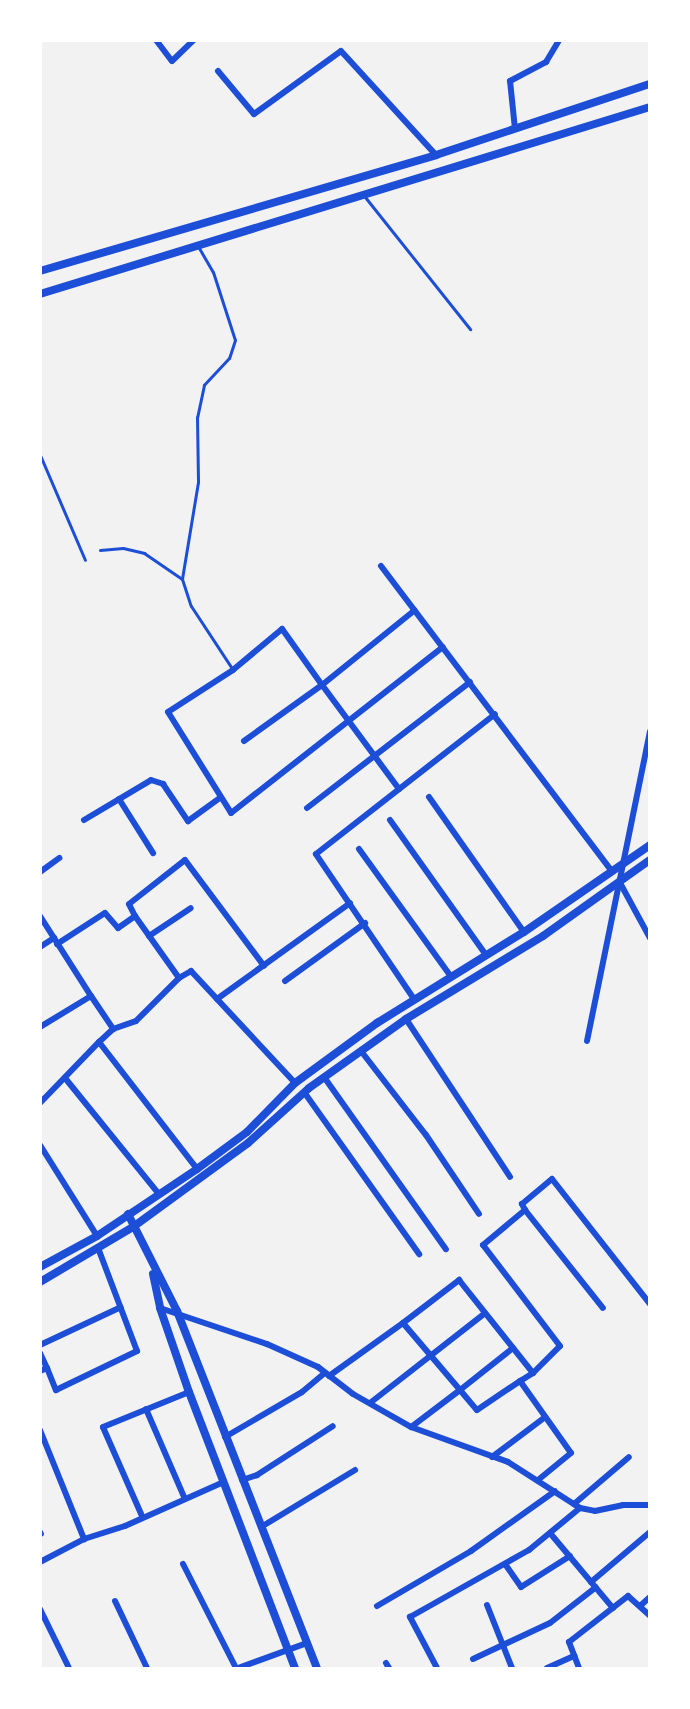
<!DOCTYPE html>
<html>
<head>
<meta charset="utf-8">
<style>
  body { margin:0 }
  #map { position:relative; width:690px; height:1709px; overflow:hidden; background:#f2f2f2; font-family:"Fira Sans Condensed",sans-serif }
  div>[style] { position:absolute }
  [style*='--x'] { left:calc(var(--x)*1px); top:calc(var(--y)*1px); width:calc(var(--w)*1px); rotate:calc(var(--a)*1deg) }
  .service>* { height:3px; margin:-1.5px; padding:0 1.5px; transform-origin:1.5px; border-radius:1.5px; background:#1d4ed8 }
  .minor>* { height:6px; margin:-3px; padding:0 3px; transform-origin:3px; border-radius:3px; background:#1d4ed8 }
  .tertiary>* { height:8px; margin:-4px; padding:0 4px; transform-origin:4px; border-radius:4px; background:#1d4ed8 }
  span { translate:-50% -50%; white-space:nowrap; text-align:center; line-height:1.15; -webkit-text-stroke:6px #fff; paint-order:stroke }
  .frame { position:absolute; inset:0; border:42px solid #fff; pointer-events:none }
</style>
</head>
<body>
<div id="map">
  <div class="service">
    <i style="--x:365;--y:197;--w:169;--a:51.5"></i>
    <i style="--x:199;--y:248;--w:28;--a:60"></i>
    <i style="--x:213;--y:272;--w:71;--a:72.1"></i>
    <i style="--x:235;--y:340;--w:19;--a:108"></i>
    <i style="--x:229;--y:358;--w:37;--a:133"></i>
    <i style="--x:204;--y:385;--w:33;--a:102"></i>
    <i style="--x:197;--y:417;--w:65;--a:89.1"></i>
    <i style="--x:198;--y:482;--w:98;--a:99.4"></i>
    <i style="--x:182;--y:579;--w:28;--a:72"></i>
    <i style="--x:191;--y:606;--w:77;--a:56.7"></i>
    <i style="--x:40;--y:455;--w:114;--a:66.8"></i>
    <i style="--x:100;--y:550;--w:23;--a:-5"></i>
    <i style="--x:123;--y:548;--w:22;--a:13"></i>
    <i style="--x:144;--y:553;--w:46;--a:34.4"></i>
  </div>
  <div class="minor">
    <i style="--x:156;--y:40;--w:26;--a:53"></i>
    <i style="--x:172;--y:61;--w:30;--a:-44"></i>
    <i style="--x:218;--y:71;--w:56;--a:50.1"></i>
    <i style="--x:254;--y:114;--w:107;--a:-35.9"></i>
    <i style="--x:341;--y:51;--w:141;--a:47.6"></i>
    <i style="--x:515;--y:129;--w:48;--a:-95.9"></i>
    <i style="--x:510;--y:81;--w:41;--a:-27.8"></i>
    <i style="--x:546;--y:62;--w:26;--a:-59"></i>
    <i style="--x:381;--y:566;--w:381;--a:52.9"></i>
    <i style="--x:244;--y:741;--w:96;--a:-35.7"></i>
    <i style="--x:322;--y:685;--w:69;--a:-125.5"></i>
    <i style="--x:282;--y:629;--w:64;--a:140.1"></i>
    <i style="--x:233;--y:670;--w:77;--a:147.1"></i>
    <i style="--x:168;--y:712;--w:119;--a:58"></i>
    <i style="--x:231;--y:813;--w:269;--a:-38.1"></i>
    <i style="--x:399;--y:789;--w:129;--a:-126.5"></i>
    <i style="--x:322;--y:685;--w:119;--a:-38.9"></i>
    <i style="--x:429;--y:797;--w:165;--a:54.9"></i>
    <i style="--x:119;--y:799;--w:64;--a:57.8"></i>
    <i style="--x:307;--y:808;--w:206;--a:-37.7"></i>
    <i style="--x:84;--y:820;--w:78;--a:-30.8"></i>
    <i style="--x:151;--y:780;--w:13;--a:18"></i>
    <i style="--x:163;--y:784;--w:45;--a:56"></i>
    <i style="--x:188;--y:821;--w:39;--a:-36"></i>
    <i style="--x:390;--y:820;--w:166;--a:54.6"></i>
    <i style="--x:359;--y:849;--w:155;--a:54.2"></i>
    <i style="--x:40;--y:872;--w:24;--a:-36"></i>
    <i style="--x:619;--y:881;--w:65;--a:61.5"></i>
    <i style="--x:40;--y:916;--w:95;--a:57.5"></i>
    <i style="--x:91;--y:996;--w:60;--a:148.7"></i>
    <i style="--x:135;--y:916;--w:13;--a:-117"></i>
    <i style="--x:129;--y:904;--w:71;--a:-38.2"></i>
    <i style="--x:185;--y:860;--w:132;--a:53.3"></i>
    <i style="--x:149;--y:936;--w:50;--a:-33.7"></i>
    <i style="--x:57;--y:944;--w:57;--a:-32.9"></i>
    <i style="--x:105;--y:913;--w:20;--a:49"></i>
    <i style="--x:118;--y:928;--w:21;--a:-35"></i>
    <i style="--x:135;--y:916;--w:76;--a:54.6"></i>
    <i style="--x:179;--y:978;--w:14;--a:-30"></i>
    <i style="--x:191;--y:971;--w:153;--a:47.1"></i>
    <i style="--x:40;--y:947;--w:17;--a:-33"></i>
    <i style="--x:285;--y:981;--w:99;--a:-35.9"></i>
    <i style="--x:91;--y:996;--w:40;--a:56"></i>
    <i style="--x:113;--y:1029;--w:19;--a:137"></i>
    <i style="--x:99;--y:1042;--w:160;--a:52.3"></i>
    <i style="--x:217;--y:999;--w:164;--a:-35.8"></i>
    <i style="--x:414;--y:999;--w:175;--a:-124.1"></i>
    <i style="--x:316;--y:854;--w:227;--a:-38"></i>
    <i style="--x:406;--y:1019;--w:189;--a:56.6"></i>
    <i style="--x:113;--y:1029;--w:24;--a:-19"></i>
    <i style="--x:136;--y:1021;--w:61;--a:-45"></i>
    <i style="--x:587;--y:1041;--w:316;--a:-78.5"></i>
    <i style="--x:361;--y:1051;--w:106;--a:52.3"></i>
    <i style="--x:426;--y:1135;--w:95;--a:56.1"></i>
    <i style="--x:324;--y:1077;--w:211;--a:54.7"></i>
    <i style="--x:65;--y:1078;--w:149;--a:51"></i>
    <i style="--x:304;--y:1092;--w:199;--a:54.6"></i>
    <i style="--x:40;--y:1103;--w:85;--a:-46"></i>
    <i style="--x:40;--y:1145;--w:107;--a:57.9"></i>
    <i style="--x:525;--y:1210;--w:7;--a:-117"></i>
    <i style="--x:522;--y:1204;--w:39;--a:-40"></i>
    <i style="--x:552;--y:1179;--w:159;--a:51.9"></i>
    <i style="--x:160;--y:1308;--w:113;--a:18.6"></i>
    <i style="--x:267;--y:1344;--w:56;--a:24.3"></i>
    <i style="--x:318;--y:1367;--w:44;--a:37.6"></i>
    <i style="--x:353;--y:1394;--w:67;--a:29.6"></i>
    <i style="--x:411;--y:1427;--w:103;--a:19.8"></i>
    <i style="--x:508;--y:1462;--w:85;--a:32.6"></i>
    <i style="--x:580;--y:1508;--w:15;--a:11"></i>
    <i style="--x:595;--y:1511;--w:29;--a:-12"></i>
    <i style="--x:623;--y:1505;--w:27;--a:0"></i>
    <i style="--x:403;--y:1323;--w:71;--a:-37.5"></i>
    <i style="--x:459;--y:1280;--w:119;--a:51.5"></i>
    <i style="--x:533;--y:1373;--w:15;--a:148"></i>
    <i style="--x:40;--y:1345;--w:89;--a:-25.1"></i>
    <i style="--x:513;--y:1348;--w:68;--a:141.6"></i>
    <i style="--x:460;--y:1390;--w:26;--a:50"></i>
    <i style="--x:477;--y:1410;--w:52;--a:-34"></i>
    <i style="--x:520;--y:1381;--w:88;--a:54.7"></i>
    <i style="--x:571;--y:1453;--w:43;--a:140.7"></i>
    <i style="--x:40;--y:1353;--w:17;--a:65"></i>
    <i style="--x:47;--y:1368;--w:8;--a:157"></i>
    <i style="--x:47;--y:1368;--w:24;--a:68"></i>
    <i style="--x:56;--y:1390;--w:90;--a:-25.7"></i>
    <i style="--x:137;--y:1351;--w:110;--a:-110.7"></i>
    <i style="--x:533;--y:1373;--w:38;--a:-45"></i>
    <i style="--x:560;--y:1346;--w:127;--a:-127.3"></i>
    <i style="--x:483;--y:1245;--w:55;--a:-39.8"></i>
    <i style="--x:525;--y:1210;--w:125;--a:51.5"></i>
    <i style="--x:329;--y:1376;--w:91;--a:-35.6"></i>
    <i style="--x:403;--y:1323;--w:88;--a:49.6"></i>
    <i style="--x:460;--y:1390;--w:61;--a:142.9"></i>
    <i style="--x:370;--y:1403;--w:146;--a:-38"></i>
    <i style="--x:146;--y:1409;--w:96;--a:66.6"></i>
    <i style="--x:40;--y:1430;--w:118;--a:68"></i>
    <i style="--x:225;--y:1437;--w:89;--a:-30.3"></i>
    <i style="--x:302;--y:1392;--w:30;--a:-40"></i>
    <i style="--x:492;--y:1457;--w:66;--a:-37"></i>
    <i style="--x:242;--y:1480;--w:16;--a:-18"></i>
    <i style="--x:257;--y:1475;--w:90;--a:-32.8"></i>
    <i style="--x:574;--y:1504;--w:72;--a:-40.5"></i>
    <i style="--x:142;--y:1516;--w:97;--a:-113.7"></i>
    <i style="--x:103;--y:1427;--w:93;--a:-22.1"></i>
    <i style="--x:261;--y:1527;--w:110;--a:-31.2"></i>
    <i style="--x:40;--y:1532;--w:2;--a:63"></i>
    <i style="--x:550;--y:1533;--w:98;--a:50"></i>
    <i style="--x:40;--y:1562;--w:50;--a:-27.6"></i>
    <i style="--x:84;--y:1539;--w:43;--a:-17.6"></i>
    <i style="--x:125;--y:1526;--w:108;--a:-24"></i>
    <i style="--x:183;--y:1564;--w:117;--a:63"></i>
    <i style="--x:505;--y:1564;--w:28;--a:55"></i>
    <i style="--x:521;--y:1587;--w:58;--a:-32.3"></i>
    <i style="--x:591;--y:1582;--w:77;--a:-40.3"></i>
    <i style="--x:115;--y:1601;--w:74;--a:64.5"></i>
    <i style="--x:487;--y:1605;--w:68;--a:68.4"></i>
    <i style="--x:377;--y:1606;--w:109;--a:-30.3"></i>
    <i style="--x:471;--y:1551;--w:103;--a:-35.5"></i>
    <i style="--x:640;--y:1606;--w:13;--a:-42"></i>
    <i style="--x:40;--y:1609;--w:66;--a:63.8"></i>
    <i style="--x:473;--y:1659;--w:85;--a:-25.1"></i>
    <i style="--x:550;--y:1623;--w:58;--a:-38"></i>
    <i style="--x:386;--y:1663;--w:6;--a:59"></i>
    <i style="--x:238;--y:1668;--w:73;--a:-19.9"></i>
    <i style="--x:437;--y:1668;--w:58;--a:-117.9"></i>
    <i style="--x:410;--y:1617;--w:137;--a:-29.4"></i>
    <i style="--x:529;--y:1550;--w:66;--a:-39.5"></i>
    <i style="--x:547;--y:1668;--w:30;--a:-24"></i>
    <i style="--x:579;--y:1668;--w:28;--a:-111"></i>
    <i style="--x:569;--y:1642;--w:75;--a:-37.9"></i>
    <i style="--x:628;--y:1596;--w:30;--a:42"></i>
  </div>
  <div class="tertiary">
    <i style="--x:40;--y:271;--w:413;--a:-16.3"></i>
    <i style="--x:436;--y:155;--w:225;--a:-18.4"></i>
    <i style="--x:40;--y:294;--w:638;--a:-17.04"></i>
    <i style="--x:128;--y:1214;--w:109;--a:63.2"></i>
    <i style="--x:177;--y:1311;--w:383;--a:68.6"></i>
    <i style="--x:40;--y:1267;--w:65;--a:-28.5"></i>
    <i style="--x:97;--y:1236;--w:120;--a:-33.8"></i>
    <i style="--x:197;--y:1169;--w:62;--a:-36.5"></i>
    <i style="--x:247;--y:1132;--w:69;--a:-45.6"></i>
    <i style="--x:295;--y:1083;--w:102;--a:-36.2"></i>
    <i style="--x:377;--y:1023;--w:173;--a:-31.8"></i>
    <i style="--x:524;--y:932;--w:153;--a:-34.6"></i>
    <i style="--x:153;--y:1274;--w:35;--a:78"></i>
    <i style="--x:160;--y:1308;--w:89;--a:71"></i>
    <i style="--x:189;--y:1392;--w:296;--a:69"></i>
    <i style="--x:40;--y:1282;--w:108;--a:-30.6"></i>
    <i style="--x:133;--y:1227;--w:142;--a:-36.1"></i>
    <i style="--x:248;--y:1143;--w:82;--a:-42"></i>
    <i style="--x:309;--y:1088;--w:119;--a:-35.4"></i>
    <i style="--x:406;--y:1019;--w:160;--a:-31.2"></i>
    <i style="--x:543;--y:936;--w:131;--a:-35.4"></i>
  </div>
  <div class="frame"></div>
</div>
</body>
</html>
